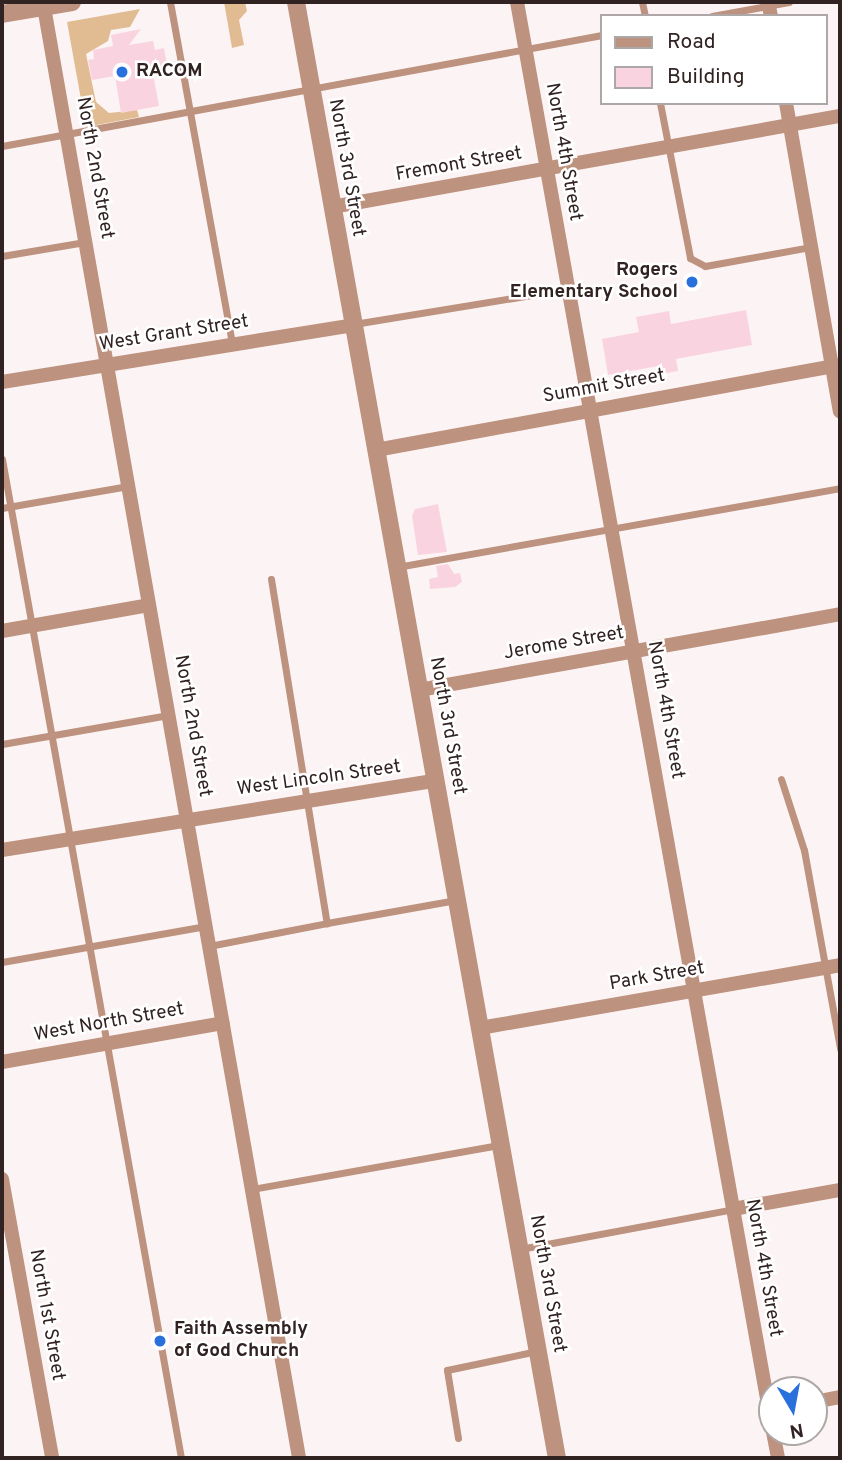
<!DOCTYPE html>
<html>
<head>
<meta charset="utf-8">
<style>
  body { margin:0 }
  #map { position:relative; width:842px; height:1460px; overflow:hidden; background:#fcf4f4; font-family:Overpass,sans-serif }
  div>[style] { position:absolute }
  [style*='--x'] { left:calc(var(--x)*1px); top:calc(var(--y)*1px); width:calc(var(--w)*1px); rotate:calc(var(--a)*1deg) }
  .green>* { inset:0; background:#e1bc92 }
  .building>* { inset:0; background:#f9d4e0 }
  .service>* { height:7px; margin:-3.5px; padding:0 3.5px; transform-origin:3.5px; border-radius:3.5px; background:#bd927e }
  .minor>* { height:14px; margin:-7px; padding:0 7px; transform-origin:7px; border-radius:7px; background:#bd927e }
  .tertiary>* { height:18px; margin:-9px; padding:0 9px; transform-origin:9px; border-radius:9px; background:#bd927e }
  .dots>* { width:19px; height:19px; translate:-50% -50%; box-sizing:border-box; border:4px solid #fff; border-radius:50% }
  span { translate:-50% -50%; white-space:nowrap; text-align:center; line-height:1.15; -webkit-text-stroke:5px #fff; paint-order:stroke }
  .poi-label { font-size:19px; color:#312322; font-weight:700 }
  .left { translate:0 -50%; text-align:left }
  .right { translate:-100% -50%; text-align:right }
  .street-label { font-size:19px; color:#312322 }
  .frame { position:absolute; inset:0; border:4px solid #312322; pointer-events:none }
  .legend { position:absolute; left:600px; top:14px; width:228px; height:91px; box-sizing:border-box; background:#fff; border:2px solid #ada7a7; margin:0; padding:9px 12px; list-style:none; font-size:21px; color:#312322 }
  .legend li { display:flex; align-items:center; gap:14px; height:35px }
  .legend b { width:35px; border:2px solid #ada7a7 }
  .north { position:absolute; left:758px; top:1376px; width:70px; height:70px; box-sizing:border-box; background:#fff; border:2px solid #ada7a7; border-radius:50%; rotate:170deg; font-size:19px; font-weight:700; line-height:28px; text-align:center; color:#312322 }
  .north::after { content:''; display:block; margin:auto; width:24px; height:32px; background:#2a70dc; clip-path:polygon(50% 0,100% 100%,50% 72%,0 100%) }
</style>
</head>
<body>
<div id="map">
  <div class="green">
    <i style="clip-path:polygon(224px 2px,245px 2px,247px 11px,239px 20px,244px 45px,232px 48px)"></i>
    <i style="clip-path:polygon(140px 9px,130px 27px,111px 30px,108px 41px,86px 54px,96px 102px,109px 113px,137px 110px,139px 117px,86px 127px,67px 22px)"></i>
  </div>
  <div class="building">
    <i style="clip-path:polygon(141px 29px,129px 45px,153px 41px,155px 50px,164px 48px,167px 65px,152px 68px,159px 106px,121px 113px,115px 76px,92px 80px,88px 60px,94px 59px,93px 50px,113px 46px,111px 35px)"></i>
    <i style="clip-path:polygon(746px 310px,752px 345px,676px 359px,678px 371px,660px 374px,659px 366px,608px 375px,602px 339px,639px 332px,636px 317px,669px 311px,671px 324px)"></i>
    <i style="clip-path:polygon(438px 504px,447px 552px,418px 555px,412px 516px,415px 509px)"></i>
    <i style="clip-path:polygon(448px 564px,454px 574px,460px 573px,462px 582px,455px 587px,430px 589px,429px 579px,438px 577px,436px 566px)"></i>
  </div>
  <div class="service">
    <i style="--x:170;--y:2;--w:348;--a:79.7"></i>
    <i style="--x:642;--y:2;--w:14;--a:78"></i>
    <i style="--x:712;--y:16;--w:78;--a:-10.3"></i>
    <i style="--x:660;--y:103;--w:158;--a:79"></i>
    <i style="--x:690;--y:258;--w:17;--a:28"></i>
    <i style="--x:705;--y:266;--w:108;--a:-10.2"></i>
    <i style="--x:2;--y:146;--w:610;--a:-10.48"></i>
    <i style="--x:2;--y:256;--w:84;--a:-9.6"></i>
    <i style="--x:354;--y:324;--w:217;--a:-9.3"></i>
    <i style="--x:2;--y:459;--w:1015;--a:79.84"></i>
    <i style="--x:2;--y:508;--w:128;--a:-9.9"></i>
    <i style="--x:397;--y:567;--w:450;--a:-10.1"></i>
    <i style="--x:271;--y:579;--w:349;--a:80.8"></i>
    <i style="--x:327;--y:923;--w:131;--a:-10.1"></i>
    <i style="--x:2;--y:744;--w:169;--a:-9.9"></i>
    <i style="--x:781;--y:779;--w:75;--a:72.1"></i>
    <i style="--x:804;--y:850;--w:202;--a:79.7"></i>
    <i style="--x:209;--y:946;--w:120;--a:-11"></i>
    <i style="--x:2;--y:962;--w:207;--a:-10"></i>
    <i style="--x:252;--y:1189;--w:252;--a:-10.1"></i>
    <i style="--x:520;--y:1249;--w:217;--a:-10.6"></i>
    <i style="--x:458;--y:1438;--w:69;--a:-99.2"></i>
    <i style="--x:447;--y:1370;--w:92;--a:-11.9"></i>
  </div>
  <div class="minor">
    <i style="--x:517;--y:2;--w:1447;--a:79.85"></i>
    <i style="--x:768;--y:2;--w:14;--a:78"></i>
    <i style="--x:44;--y:7;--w:1473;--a:80.03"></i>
    <i style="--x:786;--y:103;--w:313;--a:80.1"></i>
    <i style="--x:332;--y:207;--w:516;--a:-10.16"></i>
    <i style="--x:2;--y:382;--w:356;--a:-9.2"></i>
    <i style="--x:376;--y:450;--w:472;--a:-10.4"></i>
    <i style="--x:2;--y:631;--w:149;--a:-10"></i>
    <i style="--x:419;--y:690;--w:428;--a:-10.2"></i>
    <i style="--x:2;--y:850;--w:438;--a:-9.1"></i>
    <i style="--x:480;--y:1028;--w:365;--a:-9.9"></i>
    <i style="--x:2;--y:1062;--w:224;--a:-10"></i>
    <i style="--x:2;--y:1179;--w:283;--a:79.8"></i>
    <i style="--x:733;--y:1209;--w:109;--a:-10.1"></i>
    <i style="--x:814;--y:1402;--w:26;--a:-11"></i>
    <i style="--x:773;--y:1432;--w:26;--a:79"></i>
  </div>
  <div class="tertiary">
    <i style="--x:296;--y:2;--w:1479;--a:79.84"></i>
    <i style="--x:2;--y:14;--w:71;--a:-9.7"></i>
  </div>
  <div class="dots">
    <i style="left:122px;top:72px;background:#2a70dc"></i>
    <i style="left:692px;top:282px;background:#2a70dc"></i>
    <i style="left:160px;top:1341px;background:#2a70dc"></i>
  </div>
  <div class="poi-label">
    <span class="left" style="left:136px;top:72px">RACOM</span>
    <span class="right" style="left:678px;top:282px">Rogers<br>Elementary School</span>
    <span class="left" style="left:174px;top:1341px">Faith Assembly<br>of God Church</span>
  </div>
  <div class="street-label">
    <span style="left:563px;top:152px;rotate:80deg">North 4th Street</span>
    <span style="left:459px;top:165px;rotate:-10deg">Fremont Street</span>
    <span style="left:94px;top:168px;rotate:80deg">North 2nd Street</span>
    <span style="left:346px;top:168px;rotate:80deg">North 3rd Street</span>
    <span style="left:174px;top:334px;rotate:-9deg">West Grant Street</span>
    <span style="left:604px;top:387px;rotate:-10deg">Summit Street</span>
    <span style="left:564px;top:644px;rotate:-10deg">Jerome Street</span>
    <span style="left:665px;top:710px;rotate:80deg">North 4th Street</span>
    <span style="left:192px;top:726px;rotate:80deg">North 2nd Street</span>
    <span style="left:447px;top:726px;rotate:80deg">North 3rd Street</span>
    <span style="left:319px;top:779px;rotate:-8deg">West Lincoln Street</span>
    <span style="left:657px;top:977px;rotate:-10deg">Park Street</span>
    <span style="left:109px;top:1023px;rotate:-10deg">West North Street</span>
    <span style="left:763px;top:1268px;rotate:80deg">North 4th Street</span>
    <span style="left:547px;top:1284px;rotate:80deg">North 3rd Street</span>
    <span style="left:46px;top:1315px;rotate:80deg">North 1st Street</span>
  </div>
  <div class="frame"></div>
  <ul class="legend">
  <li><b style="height:9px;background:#bd927e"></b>Road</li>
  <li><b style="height:19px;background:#f9d4e0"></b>Building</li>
  </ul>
  <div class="north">N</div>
</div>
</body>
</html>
